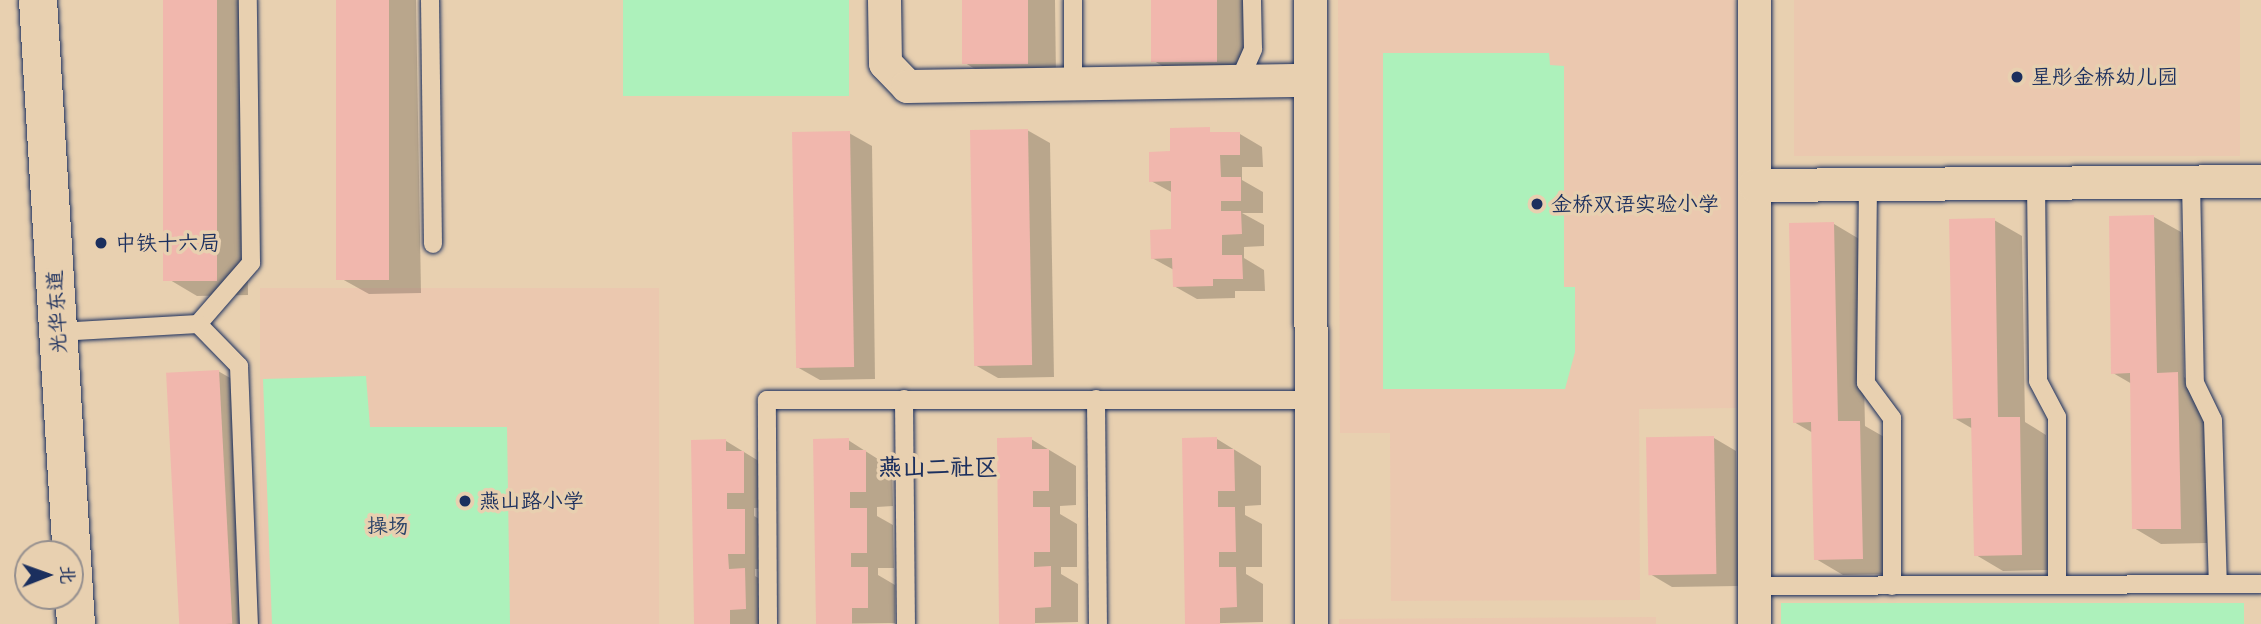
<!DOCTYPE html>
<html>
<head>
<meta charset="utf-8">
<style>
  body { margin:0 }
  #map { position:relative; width:2261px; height:624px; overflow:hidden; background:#e8d0b0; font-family:"Patrick Hand","LXGW WenKai TC",sans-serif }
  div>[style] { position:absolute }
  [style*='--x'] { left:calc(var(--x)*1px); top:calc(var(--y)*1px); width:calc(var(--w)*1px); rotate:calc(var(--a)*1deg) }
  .built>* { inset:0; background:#ebc8af; transform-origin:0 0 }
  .green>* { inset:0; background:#adf1bb; transform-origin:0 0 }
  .shadow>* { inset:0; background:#0003 }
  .building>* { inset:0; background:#f1b7ad; transform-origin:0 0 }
  .roads { filter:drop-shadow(0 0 2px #1b2f5e) drop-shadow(0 0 2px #1b2f5e) }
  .service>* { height:18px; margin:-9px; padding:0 9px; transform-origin:9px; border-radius:9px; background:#e8d0b0 }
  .minor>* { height:33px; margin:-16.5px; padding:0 16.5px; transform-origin:16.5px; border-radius:16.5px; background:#e8d0b0 }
  .secondary>* { height:38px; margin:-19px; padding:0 19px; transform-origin:19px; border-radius:19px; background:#e8d0b0 }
  .dots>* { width:19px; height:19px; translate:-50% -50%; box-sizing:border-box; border:4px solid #e8d0b0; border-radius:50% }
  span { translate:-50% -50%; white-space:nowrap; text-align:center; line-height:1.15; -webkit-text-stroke:7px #e8d0b0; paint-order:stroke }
  .poi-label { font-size:21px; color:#1b2f5e }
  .left { translate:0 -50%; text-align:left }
  .street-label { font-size:21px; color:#1b2f5e }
  .park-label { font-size:21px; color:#2a4267 }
  .quarter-label { font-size:24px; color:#1b2f5e; font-weight:700 }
  .north { position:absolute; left:14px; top:540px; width:70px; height:70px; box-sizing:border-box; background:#e8d0b0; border:2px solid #96908f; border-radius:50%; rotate:89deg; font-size:19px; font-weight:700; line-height:28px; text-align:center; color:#1b2f5e }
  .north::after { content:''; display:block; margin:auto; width:24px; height:32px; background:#1b2f5e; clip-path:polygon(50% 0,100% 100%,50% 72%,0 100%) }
</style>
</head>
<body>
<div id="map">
  <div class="built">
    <i style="clip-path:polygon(1338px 0,1735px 0,1737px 408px,1639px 409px,1640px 600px,1391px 601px,1390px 433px,1340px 433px)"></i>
    <i style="left:1794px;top:0;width:446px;height:156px"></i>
    <i style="left:260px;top:288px;width:399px;height:336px"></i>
    <i style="clip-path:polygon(1656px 617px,1656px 624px,1339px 624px,1339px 619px)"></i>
  </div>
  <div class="green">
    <i style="left:623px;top:0;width:226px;height:96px"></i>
    <i style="clip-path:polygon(1383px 53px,1549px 53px,1550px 65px,1564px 66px,1564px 287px,1575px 287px,1575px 352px,1565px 389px,1383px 389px)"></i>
    <i style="clip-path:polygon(366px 376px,370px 427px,507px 427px,510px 624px,272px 624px,263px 379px)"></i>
    <i style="left:1781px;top:603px;width:463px;height:21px"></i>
  </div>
  <div class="shadow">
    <i style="clip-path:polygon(165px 0,244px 0,248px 295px,197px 296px,170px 280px)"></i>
    <i style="clip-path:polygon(338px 0,416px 0,421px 293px,369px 294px,342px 279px)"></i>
    <i style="clip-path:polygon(964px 0,1055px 0,1056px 78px,992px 79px,965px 63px)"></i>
    <i style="clip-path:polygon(1153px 0,1244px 0,1245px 76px,1181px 77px,1154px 61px)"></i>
    <i style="clip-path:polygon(1027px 130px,1050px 143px,1054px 377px,998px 378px,975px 365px)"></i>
    <i style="clip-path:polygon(849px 133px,872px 146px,875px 379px,820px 380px,797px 367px)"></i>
    <i style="clip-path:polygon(1240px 134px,1262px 147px,1263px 167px,1242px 167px,1242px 180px,1263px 192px,1263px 213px,1242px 213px,1264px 225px,1264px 246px,1244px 247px,1244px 258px,1264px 270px,1265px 291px,1235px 291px,1235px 298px,1197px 299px,1174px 286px,1174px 270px,1152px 258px,1173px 231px,1173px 193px,1151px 181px,1172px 153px)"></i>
    <i style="clip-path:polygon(2154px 217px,2181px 232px,2184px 377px,2205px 390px,2207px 543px,2161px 544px,2134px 528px,2132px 384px,2113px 373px)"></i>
    <i style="clip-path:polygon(1994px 220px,2022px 236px,2025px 422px,2046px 435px,2049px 570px,2003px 571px,1976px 555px,1973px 429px,1954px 418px)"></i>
    <i style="clip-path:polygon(1834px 224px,1861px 240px,1865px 426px,1886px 438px,1889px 574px,1843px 575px,1816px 559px,1813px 433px,1794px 422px)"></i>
    <i style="clip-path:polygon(218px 371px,246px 387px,259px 624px,181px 624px)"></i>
    <i style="clip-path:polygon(1714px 438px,1736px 451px,1738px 586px,1672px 587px,1650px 574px)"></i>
    <i style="clip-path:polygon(1031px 439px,1076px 466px,1076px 505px,1060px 506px,1060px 514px,1077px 524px,1077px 567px,1061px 567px,1061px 574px,1078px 584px,1078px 622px,1001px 624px)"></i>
    <i style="clip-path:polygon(1217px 439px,1261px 466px,1261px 505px,1245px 506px,1245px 515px,1262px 524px,1262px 567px,1246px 567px,1246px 574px,1263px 584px,1263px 622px,1186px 624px)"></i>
    <i style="clip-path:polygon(848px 440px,892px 468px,893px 506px,877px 507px,877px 516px,893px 525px,894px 568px,878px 568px,878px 575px,895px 585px,895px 623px,818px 624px)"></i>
    <i style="clip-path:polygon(726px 441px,770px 468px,771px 507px,754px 508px,754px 516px,771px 526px,772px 569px,755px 569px,755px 576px,772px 586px,773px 624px,696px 624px)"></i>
  </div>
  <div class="building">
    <i style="left:163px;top:0;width:54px;height:281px"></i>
    <i style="left:336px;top:0;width:53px;height:280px"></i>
    <i style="left:962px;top:0;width:66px;height:64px"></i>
    <i style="left:1151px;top:0;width:66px;height:62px"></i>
    <i style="clip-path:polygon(1210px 127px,1210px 132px,1240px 132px,1240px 155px,1220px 155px,1221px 177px,1241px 177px,1241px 201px,1221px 201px,1221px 211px,1241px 211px,1242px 234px,1222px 235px,1222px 255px,1242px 255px,1243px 279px,1213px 279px,1213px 286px,1173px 287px,1172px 258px,1151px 259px,1150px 230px,1171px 229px,1171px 181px,1149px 182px,1149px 152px,1170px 151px,1170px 128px)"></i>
    <i style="left:1028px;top:129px;width:236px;height:58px;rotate:89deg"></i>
    <i style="left:850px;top:131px;width:236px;height:58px;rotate:89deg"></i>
    <i style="clip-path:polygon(2154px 215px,2157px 373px,2178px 372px,2181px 529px,2132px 529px,2130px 373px,2111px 374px,2109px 216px)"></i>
    <i style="clip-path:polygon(1995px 218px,1998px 417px,2020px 417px,2022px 555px,1974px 556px,1971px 418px,1953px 419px,1949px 219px)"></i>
    <i style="clip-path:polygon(1834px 222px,1838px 421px,1860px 421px,1863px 559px,1814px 560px,1811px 422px,1793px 423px,1789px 223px)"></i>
    <i style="left:219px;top:370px;width:254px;height:53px;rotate:87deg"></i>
    <i style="left:1714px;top:436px;width:138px;height:68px;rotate:89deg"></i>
    <i style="clip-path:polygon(1032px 437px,1032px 449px,1049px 449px,1049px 491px,1033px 491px,1033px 507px,1050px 507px,1050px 552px,1034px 552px,1034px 567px,1051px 566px,1051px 607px,1035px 608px,1035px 624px,999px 624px,997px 438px)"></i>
    <i style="clip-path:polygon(1217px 437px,1217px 449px,1234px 449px,1235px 491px,1218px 491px,1218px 507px,1235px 507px,1236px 552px,1219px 552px,1219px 567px,1236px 567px,1237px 607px,1220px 608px,1220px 624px,1185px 624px,1182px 438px)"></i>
    <i style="clip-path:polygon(849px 438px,849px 450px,866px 450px,866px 492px,850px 492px,850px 508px,867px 508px,867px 553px,851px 553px,851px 567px,868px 567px,868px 608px,852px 608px,852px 624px,816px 624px,813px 439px)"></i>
    <i style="clip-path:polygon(726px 439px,726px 451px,744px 451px,744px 493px,727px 493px,727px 509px,745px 509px,745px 554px,728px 554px,729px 569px,745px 568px,746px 609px,730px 610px,730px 624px,694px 624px,691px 440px)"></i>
  </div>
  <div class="roads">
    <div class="service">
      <i style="--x:430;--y:0;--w:244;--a:89.3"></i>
      <i style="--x:1073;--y:0;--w:83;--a:90"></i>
      <i style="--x:1239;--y:81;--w:35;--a:-66"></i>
      <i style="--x:1253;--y:49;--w:49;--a:-91.2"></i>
      <i style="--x:2191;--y:181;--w:202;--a:88.9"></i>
      <i style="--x:2195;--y:383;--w:41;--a:64.1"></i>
      <i style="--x:2213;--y:420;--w:164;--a:88.3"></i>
      <i style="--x:2036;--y:182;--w:199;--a:89.4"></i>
      <i style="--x:2038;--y:381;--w:41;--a:62.2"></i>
      <i style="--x:2057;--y:417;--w:168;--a:90"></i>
      <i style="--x:1868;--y:184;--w:199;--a:90.6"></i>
      <i style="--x:1866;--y:383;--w:44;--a:53.4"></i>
      <i style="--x:1892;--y:418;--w:168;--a:90"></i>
      <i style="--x:198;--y:324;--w:81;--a:-49"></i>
      <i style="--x:251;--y:263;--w:263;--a:-90.7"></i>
      <i style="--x:58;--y:332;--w:140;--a:-3.3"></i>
      <i style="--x:198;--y:324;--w:59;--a:45.7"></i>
      <i style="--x:239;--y:366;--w:258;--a:87.8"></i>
      <i style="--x:904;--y:399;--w:225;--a:89.5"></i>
      <i style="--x:1096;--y:399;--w:225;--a:89.5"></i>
      <i style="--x:1754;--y:586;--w:507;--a:-0.23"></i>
      <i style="--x:768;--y:624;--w:224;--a:-90.3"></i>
      <i style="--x:767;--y:400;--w:544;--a:0"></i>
    </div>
    <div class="minor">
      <i style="--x:884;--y:0;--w:63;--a:89.1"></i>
      <i style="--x:885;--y:63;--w:32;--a:46"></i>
      <i style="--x:907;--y:86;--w:403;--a:-0.9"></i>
      <i style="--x:1310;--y:0;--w:624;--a:89.91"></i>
      <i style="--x:1754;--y:0;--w:624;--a:90"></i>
      <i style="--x:1754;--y:185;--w:507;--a:-0.45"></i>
    </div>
    <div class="secondary">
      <i style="--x:38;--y:0;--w:625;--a:86.52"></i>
    </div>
  </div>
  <div class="dots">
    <i style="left:2017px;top:77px;background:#1b2f5e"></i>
    <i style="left:1537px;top:204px;background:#1b2f5e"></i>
    <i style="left:101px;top:243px;background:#1b2f5e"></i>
    <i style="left:465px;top:501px;background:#1b2f5e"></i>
  </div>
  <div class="poi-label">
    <span class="left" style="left:2031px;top:77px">星彤金桥幼儿园</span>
    <span class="left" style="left:1551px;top:204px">金桥双语实验小学</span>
    <span class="left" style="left:115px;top:243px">中铁十六局</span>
    <span class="left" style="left:479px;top:501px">燕山路小学</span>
  </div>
  <div class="street-label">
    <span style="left:57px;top:312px;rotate:-93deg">光华东道</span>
  </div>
  <div class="park-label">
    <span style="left:388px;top:526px">操场</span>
  </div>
  <div class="quarter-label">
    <span style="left:938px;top:467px">燕山二社区</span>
  </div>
  <div class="north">北</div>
</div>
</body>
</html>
